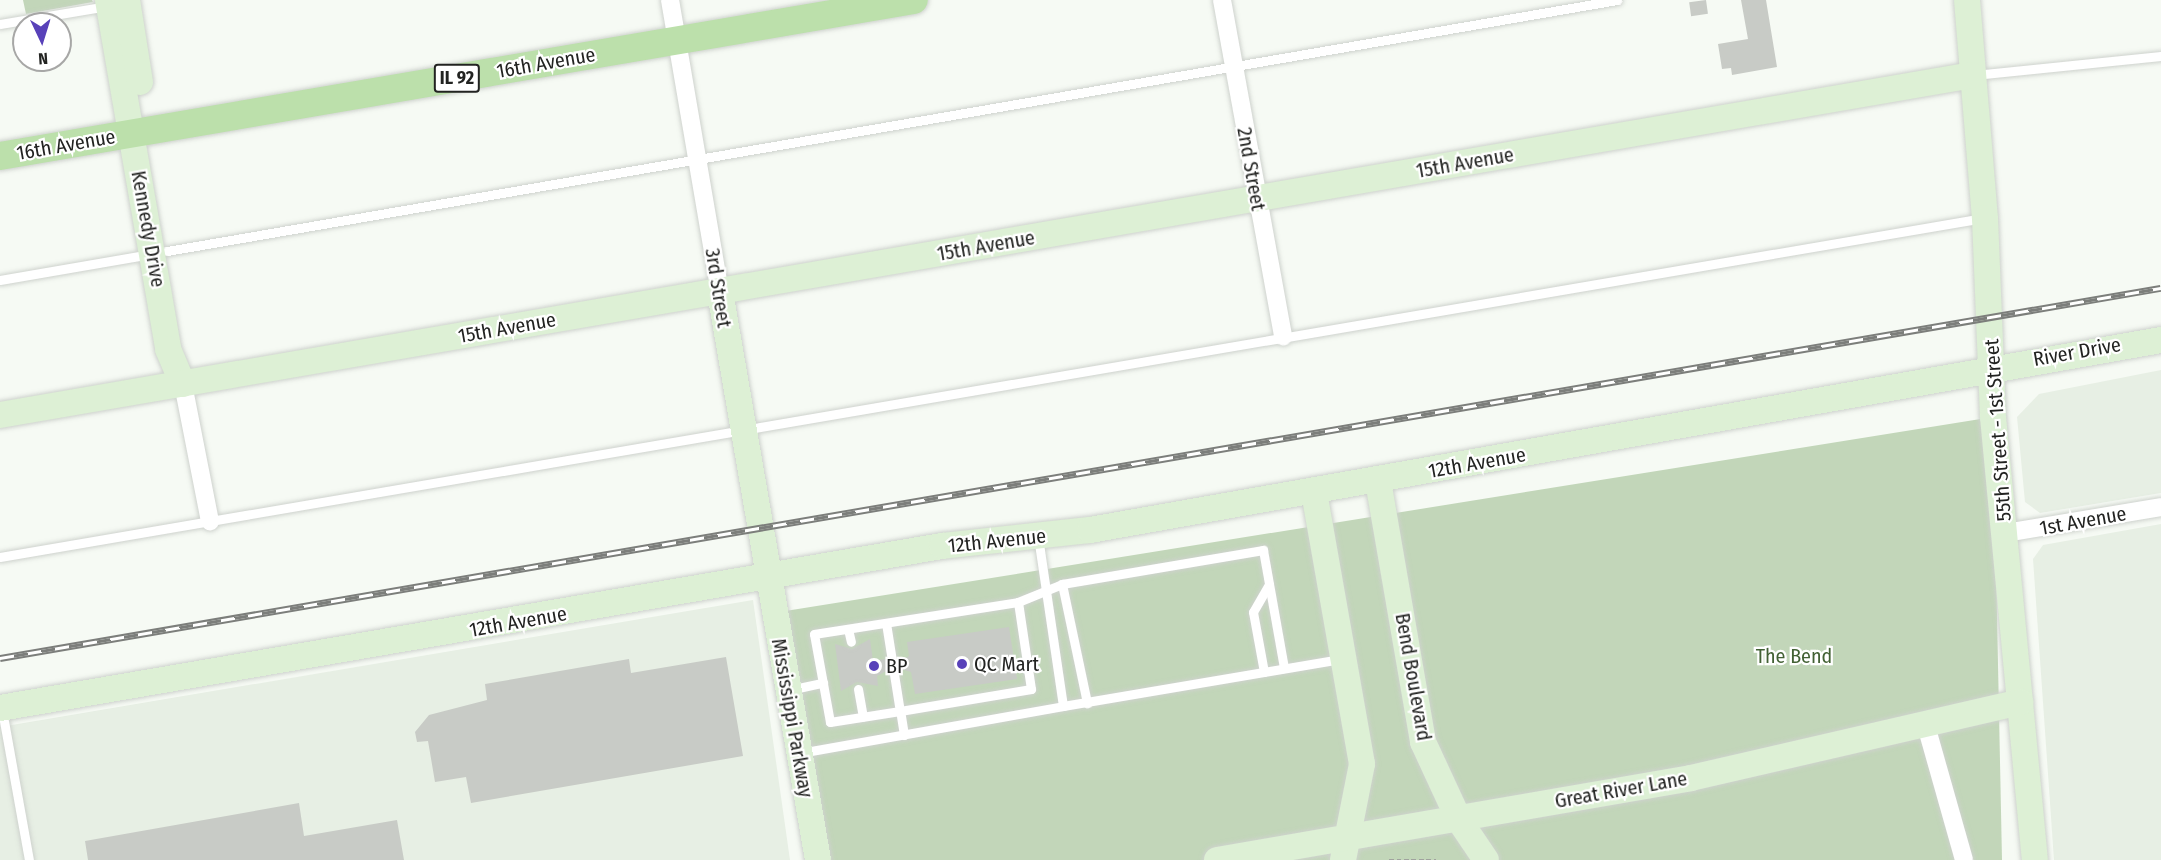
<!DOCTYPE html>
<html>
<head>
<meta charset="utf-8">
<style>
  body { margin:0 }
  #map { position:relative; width:2161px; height:860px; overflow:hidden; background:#f6faf4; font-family:"Fira Sans Condensed",sans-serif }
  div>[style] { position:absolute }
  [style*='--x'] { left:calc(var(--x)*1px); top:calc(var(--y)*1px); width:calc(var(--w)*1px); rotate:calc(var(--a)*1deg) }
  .built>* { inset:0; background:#e7efe4 }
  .green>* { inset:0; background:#c2d6b9 }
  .building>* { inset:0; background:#c8cbc6; transform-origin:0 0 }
  .path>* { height:3px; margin-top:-1.5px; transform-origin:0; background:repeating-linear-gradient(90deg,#a0a29e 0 4.5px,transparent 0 7.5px) }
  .roads { filter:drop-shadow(0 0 2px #ced2cd) drop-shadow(0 0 2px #ced2cd) }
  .lane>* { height:9px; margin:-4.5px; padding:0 4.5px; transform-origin:4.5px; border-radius:4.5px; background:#fff }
  .street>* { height:18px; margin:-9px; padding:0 9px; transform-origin:9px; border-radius:9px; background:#fff }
  .secondary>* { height:26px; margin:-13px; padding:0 13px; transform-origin:13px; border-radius:13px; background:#ddf0d5 }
  .primary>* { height:28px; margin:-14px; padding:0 14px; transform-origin:14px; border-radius:14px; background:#bce0ab }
  .rail>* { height:7px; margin-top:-3.5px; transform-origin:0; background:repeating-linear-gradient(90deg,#fff 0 14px,#7c7e7b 0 28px); box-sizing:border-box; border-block:2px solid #7c7e7b }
  .dots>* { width:16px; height:16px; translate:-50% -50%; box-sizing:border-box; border:3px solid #fff; border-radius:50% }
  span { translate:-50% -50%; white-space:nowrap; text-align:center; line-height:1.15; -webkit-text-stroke:4.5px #fff; paint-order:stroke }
  .shield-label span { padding:2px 4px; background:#fff; border:2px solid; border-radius:4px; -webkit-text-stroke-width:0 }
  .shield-label { font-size:18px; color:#222321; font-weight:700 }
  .street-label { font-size:20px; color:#222321 }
  .park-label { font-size:20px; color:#426134 }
  .poi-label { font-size:20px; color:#222321 }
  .left { translate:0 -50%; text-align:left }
  .north { position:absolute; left:12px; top:12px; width:60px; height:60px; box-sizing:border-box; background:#fff; border:2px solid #a7a7a6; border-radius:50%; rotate:176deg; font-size:16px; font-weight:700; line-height:24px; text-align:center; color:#222321 }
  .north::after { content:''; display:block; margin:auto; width:21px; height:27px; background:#5841b9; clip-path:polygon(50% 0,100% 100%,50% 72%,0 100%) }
</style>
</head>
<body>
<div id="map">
  <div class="built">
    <i style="clip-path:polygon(2161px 370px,2161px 493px,2040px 513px,2025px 502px,2017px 417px,2039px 394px)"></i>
    <i style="clip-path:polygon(2161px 524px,2161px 860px,2054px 860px,2033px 559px,2043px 545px)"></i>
    <i style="clip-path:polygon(753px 600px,790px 860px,0 860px,0 727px)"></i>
  </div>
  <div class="green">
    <i style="clip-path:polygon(23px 0,92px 0,93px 2px,26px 14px)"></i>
    <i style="clip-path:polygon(1993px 417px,2002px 860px,806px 860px,773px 613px)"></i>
  </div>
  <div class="building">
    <i style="left:1706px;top:0;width:14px;height:17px;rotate:82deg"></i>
    <i style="clip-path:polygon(1741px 0,1766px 0,1777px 67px,1732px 75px,1731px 68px,1722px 69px,1718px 44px,1748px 39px)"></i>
    <i style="clip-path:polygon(1009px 627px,1017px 679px,915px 694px,911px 672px,894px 667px,877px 676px,878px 686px,857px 682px,841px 691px,835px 644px,852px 649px,870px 639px,873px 661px,885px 659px,893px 666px,909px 656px,907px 642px)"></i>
    <i style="clip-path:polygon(726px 657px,743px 756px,471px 803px,466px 777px,435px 782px,428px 741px,417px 742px,415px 732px,429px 715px,487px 700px,485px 684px,629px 659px,631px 673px)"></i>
    <i style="clip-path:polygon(299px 803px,304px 836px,397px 820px,404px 860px,88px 860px,85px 841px)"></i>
  </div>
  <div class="path">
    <i style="--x:1389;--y:860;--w:47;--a:0"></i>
  </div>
  <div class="roads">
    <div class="lane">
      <i style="--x:0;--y:24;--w:109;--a:-9.5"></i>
      <i style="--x:1974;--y:75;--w:188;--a:-5.8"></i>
      <i style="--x:167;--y:251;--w:1472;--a:-9.82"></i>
      <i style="--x:0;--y:280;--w:153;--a:-9.8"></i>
      <i style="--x:0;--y:557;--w:2012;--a:-9.7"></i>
      <i style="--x:1062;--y:584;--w:122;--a:78.1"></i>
      <i style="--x:886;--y:623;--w:36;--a:81"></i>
      <i style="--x:848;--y:629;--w:13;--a:77"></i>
      <i style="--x:1264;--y:672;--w:61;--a:-100.4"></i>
      <i style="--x:1253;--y:612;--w:32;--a:-60"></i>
      <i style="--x:894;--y:674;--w:37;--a:81"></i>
      <i style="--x:900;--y:711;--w:71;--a:171.1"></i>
      <i style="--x:830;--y:722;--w:89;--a:-100.3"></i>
      <i style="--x:814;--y:634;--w:206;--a:-8.9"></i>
      <i style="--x:858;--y:689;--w:28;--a:80"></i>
      <i style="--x:789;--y:690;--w:35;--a:-12"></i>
      <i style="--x:1063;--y:706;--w:283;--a:-9.6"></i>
      <i style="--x:2;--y:710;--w:152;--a:79.8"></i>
      <i style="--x:904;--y:735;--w:24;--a:-99"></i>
      <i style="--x:900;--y:711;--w:133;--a:-9.5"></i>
      <i style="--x:1031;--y:689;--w:88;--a:-98.5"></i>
      <i style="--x:1018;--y:602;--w:48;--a:-22.2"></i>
      <i style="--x:1062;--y:584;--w:204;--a:-9.6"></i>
      <i style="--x:1263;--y:550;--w:120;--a:79.9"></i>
      <i style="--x:800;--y:753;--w:267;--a:-10.1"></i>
      <i style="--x:1063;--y:706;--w:171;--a:-98.4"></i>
    </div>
    <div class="street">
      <i style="--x:670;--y:0;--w:296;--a:80.3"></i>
      <i style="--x:1222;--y:0;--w:342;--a:79.7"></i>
      <i style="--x:183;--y:384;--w:140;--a:78.9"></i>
      <i style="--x:2006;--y:533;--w:157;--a:-9.5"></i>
      <i style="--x:1925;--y:722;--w:143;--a:74.2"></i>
    </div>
    <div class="secondary">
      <i style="--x:108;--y:0;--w:354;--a:80.2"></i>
      <i style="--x:168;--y:349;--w:38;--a:67"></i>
      <i style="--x:127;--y:0;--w:83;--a:81"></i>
      <i style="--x:1967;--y:0;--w:219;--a:85.3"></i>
      <i style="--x:1985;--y:218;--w:199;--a:87.7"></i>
      <i style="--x:1993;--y:417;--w:445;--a:84.6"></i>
      <i style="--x:720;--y:292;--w:576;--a:80.21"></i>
      <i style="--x:0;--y:415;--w:2001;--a:-9.78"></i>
      <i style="--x:1378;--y:481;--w:265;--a:80.2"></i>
      <i style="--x:1423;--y:742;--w:86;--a:65.2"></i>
      <i style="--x:1459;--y:820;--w:48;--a:56"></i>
      <i style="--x:1314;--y:492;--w:276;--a:80"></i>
      <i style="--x:1362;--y:764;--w:98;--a:101.2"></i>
      <i style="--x:0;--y:708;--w:956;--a:-9.76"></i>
      <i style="--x:942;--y:546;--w:149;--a:-6.2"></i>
      <i style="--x:1090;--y:530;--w:1088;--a:-10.06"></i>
      <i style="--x:1217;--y:860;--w:481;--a:-9.8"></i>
      <i style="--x:1691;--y:778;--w:338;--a:-13"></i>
    </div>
    <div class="primary">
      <i style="--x:0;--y:156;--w:927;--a:-9.69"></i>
    </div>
  </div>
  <div class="rail">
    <i style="--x:0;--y:658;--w:2192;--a:-9.72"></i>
  </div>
  <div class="dots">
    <i style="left:962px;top:664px;background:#5841b9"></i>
    <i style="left:874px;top:666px;background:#5841b9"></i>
  </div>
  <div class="shield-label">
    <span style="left:457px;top:78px">IL 92</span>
  </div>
  <div class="street-label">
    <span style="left:546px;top:63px;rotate:-10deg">16th Avenue</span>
    <span style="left:66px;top:145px;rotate:-10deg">16th Avenue</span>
    <span style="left:1465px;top:163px;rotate:-10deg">15th Avenue</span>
    <span style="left:1251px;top:169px;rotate:80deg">2nd Street</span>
    <span style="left:148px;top:229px;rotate:80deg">Kennedy Drive</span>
    <span style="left:986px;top:246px;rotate:-10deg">15th Avenue</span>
    <span style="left:718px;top:288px;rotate:81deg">3rd Street</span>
    <span style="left:507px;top:328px;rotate:-10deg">15th Avenue</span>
    <span style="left:2077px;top:352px;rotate:-10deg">River Drive</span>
    <span style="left:1998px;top:430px;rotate:-94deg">55th Street - 1st Street</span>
    <span style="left:1477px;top:463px;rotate:-10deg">12th Avenue</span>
    <span style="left:2083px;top:521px;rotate:-10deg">1st Avenue</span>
    <span style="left:997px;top:541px;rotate:-6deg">12th Avenue</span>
    <span style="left:518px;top:622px;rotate:-10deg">12th Avenue</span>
    <span style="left:1413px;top:677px;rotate:80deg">Bend Boulevard</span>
    <span style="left:792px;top:718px;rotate:80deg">Mississippi Parkway</span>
    <span style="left:1621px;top:790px;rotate:-10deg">Great River Lane</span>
  </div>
  <div class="park-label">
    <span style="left:1794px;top:656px">The Bend</span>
  </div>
  <div class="poi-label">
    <span class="left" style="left:974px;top:664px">QC Mart</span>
    <span class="left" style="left:886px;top:666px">BP</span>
  </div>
  <div class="north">N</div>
</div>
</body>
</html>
